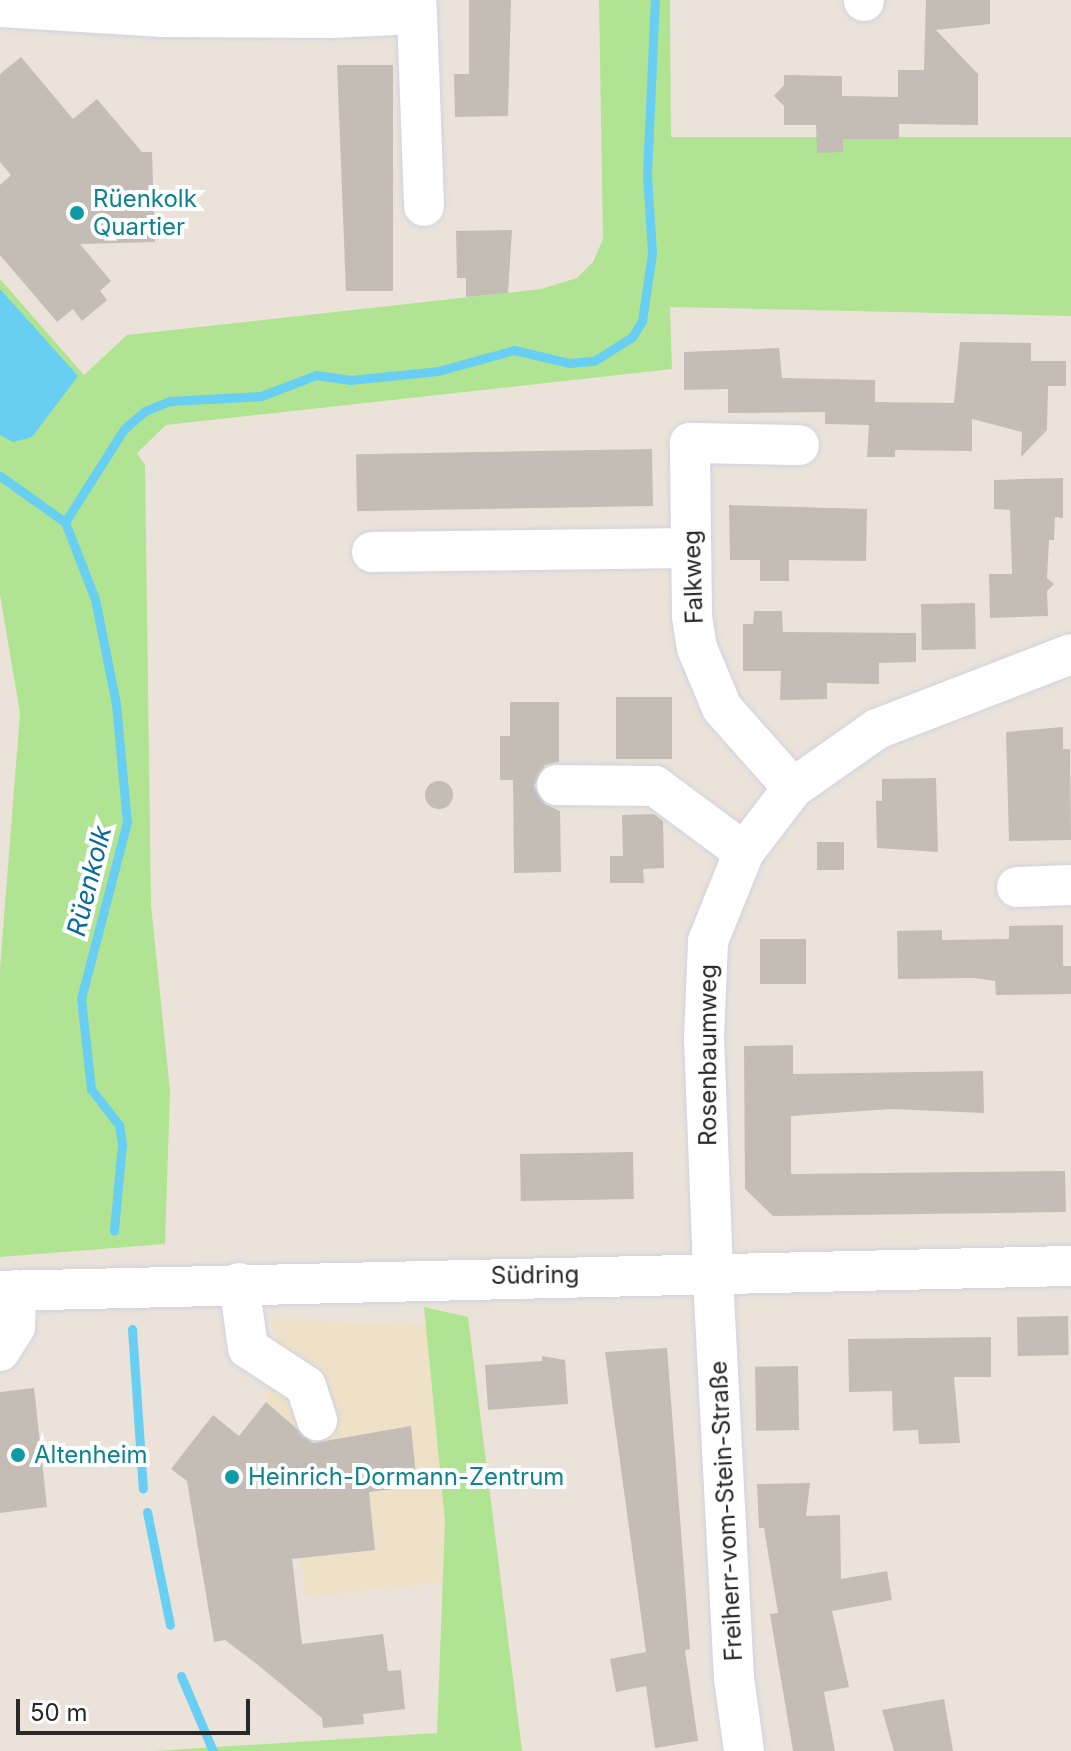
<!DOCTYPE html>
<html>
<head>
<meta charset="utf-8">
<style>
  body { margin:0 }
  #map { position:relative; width:1071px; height:1751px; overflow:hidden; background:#ebe3d9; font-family:Inter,sans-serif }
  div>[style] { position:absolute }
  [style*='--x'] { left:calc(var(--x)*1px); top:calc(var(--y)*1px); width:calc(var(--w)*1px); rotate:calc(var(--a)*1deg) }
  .education>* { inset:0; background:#eee1c8 }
  .green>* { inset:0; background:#b0e493 }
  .water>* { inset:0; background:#68cef2 }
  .stream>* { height:9px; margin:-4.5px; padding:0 4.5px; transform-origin:4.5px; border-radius:4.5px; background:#68cef2 }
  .building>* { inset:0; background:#c3bdb5; transform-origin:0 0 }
  .round { border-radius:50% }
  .roads { filter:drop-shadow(0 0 2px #cfd2e2) drop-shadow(0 0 2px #cfd2e2) }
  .minor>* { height:40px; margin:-20px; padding:0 20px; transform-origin:20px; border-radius:20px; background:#fff }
  .dots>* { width:22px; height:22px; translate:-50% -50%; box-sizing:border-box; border:4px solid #fff; border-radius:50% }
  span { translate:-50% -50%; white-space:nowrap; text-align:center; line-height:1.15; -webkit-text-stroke:8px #fff; paint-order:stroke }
  .culture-label { font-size:24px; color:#0d838f }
  .left { translate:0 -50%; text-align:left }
  .street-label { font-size:24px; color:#282828 }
  .water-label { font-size:26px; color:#096a9b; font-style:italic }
  .scale { position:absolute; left:16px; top:1699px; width:234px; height:36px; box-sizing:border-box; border:4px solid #282828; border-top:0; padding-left:10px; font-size:24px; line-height:28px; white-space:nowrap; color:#282828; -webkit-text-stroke:6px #fff; paint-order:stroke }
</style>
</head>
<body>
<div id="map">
  <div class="education">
    <i style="clip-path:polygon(271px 1319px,426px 1325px,445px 1521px,442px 1582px,306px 1597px,294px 1506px,239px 1436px,266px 1402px,267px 1374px,281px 1352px)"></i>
  </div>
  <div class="green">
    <i style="clip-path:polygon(599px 0,670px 0,671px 137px,1071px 137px,1071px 316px,670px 307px,672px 369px,166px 425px,137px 453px,145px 465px,151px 905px,170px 1091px,165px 1244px,0 1257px,0 968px,20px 713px,0 595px,0 279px,84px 375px,127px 335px,541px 289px,577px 278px,593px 262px,603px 239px)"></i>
    <i style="clip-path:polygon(424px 1307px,468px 1317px,522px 1751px,154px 1751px,437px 1733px,445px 1521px)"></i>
  </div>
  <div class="water">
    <i style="clip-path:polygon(0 289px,78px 376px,32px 437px,13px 442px,0 435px)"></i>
  </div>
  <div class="stream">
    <i style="--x:0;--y:476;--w:80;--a:35.3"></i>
    <i style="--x:65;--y:522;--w:83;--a:68.7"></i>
    <i style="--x:95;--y:599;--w:107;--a:78.7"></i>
    <i style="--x:116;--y:704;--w:119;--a:84.7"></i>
    <i style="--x:127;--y:822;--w:182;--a:104.6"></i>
    <i style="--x:81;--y:998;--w:92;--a:83.7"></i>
    <i style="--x:91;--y:1089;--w:46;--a:52.1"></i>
    <i style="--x:119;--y:1125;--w:19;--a:81"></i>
    <i style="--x:122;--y:1144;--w:87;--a:95.3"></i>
    <i style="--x:65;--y:522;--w:110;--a:-57.6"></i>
    <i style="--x:124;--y:429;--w:28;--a:-41"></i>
    <i style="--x:145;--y:411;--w:27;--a:-22"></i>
    <i style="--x:170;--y:401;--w:91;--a:-3.1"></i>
    <i style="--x:261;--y:396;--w:59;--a:-20.9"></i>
    <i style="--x:316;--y:375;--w:34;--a:8"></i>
    <i style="--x:350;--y:380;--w:88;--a:-5.8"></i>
    <i style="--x:438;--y:371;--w:79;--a:-15.4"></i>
    <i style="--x:514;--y:350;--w:57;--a:13.3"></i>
    <i style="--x:569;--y:363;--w:25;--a:-5"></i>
    <i style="--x:594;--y:361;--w:45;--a:-32.3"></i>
    <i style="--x:632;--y:337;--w:19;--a:-58"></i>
    <i style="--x:642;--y:321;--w:69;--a:-81.6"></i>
    <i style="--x:652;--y:253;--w:79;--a:-93.6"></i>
    <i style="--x:647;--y:174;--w:174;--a:-87.4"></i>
    <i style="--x:132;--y:1329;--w:160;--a:86.1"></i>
    <i style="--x:147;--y:1512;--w:115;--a:78.5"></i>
    <i style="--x:181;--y:1676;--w:82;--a:66.9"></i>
  </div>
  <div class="building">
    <i style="clip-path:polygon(469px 0,511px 0,508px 116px,455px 117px,454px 74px,469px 74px)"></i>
    <i style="clip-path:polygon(926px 0,990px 0,990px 24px,936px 30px,978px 74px,978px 125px,899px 124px,899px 139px,843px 139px,843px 152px,817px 153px,816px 125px,784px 125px,784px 106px,774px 96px,784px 85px,784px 75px,842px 76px,842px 96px,898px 97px,898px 70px,924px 70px)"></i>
    <i style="clip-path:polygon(21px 57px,73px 119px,97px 99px,142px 152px,152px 152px,155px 242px,80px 244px,111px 281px,100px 291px,107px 300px,82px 321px,73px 309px,57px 322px,0 255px,0 185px,11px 175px,0 162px,0 74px)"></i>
    <i style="clip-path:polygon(337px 65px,393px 65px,393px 291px,346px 291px)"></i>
    <i style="clip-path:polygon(512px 230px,508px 293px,466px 297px,466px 278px,457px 278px,456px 231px)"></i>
    <i style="clip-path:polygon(960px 342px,1031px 343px,1031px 361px,1066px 361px,1066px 386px,1048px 386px,1047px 430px,1021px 457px,1022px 432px,972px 419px,972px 451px,895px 450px,895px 457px,867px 457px,869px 425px,825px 424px,825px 412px,728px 413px,728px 389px,684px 390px,684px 352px,779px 348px,782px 378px,875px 380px,875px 402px,954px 403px)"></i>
    <i style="left:652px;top:449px;width:57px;height:296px;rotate:89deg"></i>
    <i style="clip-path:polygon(1063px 478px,1063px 518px,1055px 517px,1054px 540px,1049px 540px,1047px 578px,1054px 584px,1047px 591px,1048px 616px,990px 618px,989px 574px,1012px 574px,1010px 510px,994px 509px,994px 480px)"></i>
    <i style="clip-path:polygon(729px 505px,867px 509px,866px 561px,789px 560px,789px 581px,760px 581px,760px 560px,730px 560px)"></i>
    <i style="left:975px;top:603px;width:46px;height:54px;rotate:89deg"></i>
    <i style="clip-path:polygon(754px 611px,782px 611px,783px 632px,916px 633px,916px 662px,879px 663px,879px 684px,827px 683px,827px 699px,780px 700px,781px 671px,743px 671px,743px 624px,753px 624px)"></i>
    <i style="left:672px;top:697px;width:62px;height:56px;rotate:90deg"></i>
    <i style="clip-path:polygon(510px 702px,559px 702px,559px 762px,545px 765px,534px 786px,545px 804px,560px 811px,561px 872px,514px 873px,513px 780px,500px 780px,500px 736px,510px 736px)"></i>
    <i style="clip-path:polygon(1063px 727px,1063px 749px,1070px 749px,1071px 840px,1009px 841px,1006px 732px)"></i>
    <i style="clip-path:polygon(936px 778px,938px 852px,877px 848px,876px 801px,882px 801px,882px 779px)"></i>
    <i class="round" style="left:425px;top:781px;width:28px;height:28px"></i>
    <i style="clip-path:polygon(654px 814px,663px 821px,664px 868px,643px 869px,644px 883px,610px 883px,610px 856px,623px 856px,622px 815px)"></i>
    <i style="left:817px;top:842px;width:27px;height:28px"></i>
    <i style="clip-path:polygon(1063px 925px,1063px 966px,1071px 966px,1071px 994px,996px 995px,995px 981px,974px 978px,898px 979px,897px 931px,942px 930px,942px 940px,1009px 939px,1009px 926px)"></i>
    <i style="left:806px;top:939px;width:45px;height:46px;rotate:90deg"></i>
    <i style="clip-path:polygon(793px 1045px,793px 1074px,983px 1071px,984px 1113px,891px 1109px,791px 1116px,791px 1174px,1065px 1171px,1066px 1212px,773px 1216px,745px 1189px,744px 1046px)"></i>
    <i style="left:633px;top:1152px;width:47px;height:113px;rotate:89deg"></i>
    <i style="left:1068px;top:1316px;width:39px;height:51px;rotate:89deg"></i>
    <i style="clip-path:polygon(991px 1337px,991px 1377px,954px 1377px,960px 1443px,919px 1444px,918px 1430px,893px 1431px,892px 1391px,849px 1392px,848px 1339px)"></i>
    <i style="clip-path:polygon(667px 1348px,690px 1649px,685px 1650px,698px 1741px,655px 1748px,646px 1686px,616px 1692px,610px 1659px,646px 1652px,605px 1352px)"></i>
    <i style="clip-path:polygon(542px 1356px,565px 1360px,568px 1404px,488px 1410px,485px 1365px,542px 1361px)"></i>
    <i style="left:798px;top:1366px;width:64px;height:43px;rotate:89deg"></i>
    <i style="clip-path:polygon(34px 1388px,47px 1507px,0 1513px,0 1392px)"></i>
    <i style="clip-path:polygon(266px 1402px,313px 1443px,411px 1426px,417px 1486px,369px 1492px,375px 1550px,292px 1559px,302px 1644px,383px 1634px,388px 1671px,401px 1670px,405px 1709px,363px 1714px,364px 1724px,323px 1728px,322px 1718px,258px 1665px,225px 1640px,214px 1642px,187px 1481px,171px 1469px,213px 1415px,239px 1436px)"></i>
    <i style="clip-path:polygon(810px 1483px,806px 1516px,840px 1515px,841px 1579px,887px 1571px,892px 1600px,832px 1611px,849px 1687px,824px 1692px,835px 1751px,793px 1751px,770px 1614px,778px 1613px,764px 1528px,759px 1528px,757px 1484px)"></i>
    <i style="clip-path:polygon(944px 1699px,953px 1751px,894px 1751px,882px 1710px)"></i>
  </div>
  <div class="roads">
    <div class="minor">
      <i style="--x:864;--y:0;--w:1;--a:90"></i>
      <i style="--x:0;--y:7;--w:163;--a:3.5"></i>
      <i style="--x:163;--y:17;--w:170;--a:0.3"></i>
      <i style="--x:333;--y:18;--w:84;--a:-2.7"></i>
      <i style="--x:417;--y:14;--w:14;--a:-94"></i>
      <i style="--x:417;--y:14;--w:192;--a:87.9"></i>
      <i style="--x:372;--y:552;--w:319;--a:-0.7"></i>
      <i style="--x:557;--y:785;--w:98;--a:0.6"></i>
      <i style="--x:655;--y:786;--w:111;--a:36.6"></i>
      <i style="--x:793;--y:788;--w:107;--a:-131.6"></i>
      <i style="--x:722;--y:708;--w:65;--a:-112.6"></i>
      <i style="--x:697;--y:648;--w:32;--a:-99"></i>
      <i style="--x:692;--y:616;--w:173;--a:-90.7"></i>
      <i style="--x:690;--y:443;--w:109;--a:1.1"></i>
      <i style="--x:1017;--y:887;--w:54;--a:-2.1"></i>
      <i style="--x:239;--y:1283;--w:66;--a:82.1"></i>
      <i style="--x:248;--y:1348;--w:69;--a:33.2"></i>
      <i style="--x:306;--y:1386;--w:36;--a:72"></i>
      <i style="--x:0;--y:1291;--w:1071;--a:-1.34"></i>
      <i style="--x:0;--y:1351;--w:28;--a:-58"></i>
      <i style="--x:15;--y:1327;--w:37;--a:-88"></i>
      <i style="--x:744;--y:1751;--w:74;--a:-97.8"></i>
      <i style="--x:734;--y:1678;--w:408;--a:-93"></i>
      <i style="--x:713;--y:1271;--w:233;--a:-92.2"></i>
      <i style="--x:704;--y:1038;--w:97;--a:-87.6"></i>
      <i style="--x:708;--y:941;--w:96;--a:-68"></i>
      <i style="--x:744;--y:852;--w:81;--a:-52.6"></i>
      <i style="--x:793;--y:788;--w:103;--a:-35.1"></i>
      <i style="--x:877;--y:729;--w:208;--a:-21.1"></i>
    </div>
  </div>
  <div class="dots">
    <i style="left:77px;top:213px;background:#0f9aa8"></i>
    <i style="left:18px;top:1455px;background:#0f9aa8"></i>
    <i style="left:232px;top:1477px;background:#0f9aa8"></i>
  </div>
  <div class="culture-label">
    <span class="left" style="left:93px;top:213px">Rüenkolk<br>Quartier</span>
    <span class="left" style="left:34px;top:1455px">Altenheim</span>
    <span class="left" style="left:248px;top:1477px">Heinrich-Dormann-Zentrum</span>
  </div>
  <div class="street-label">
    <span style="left:693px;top:577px;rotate:-92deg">Falkweg</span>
    <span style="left:708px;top:1055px;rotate:-90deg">Rosenbaumweg</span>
    <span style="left:535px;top:1275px;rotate:-1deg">Südring</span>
    <span style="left:726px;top:1511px;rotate:-93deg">Freiherr-vom-Stein-Straße</span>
  </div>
  <div class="water-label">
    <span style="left:89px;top:881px;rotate:-76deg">Rüenkolk</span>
  </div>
  <div class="scale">50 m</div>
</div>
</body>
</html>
